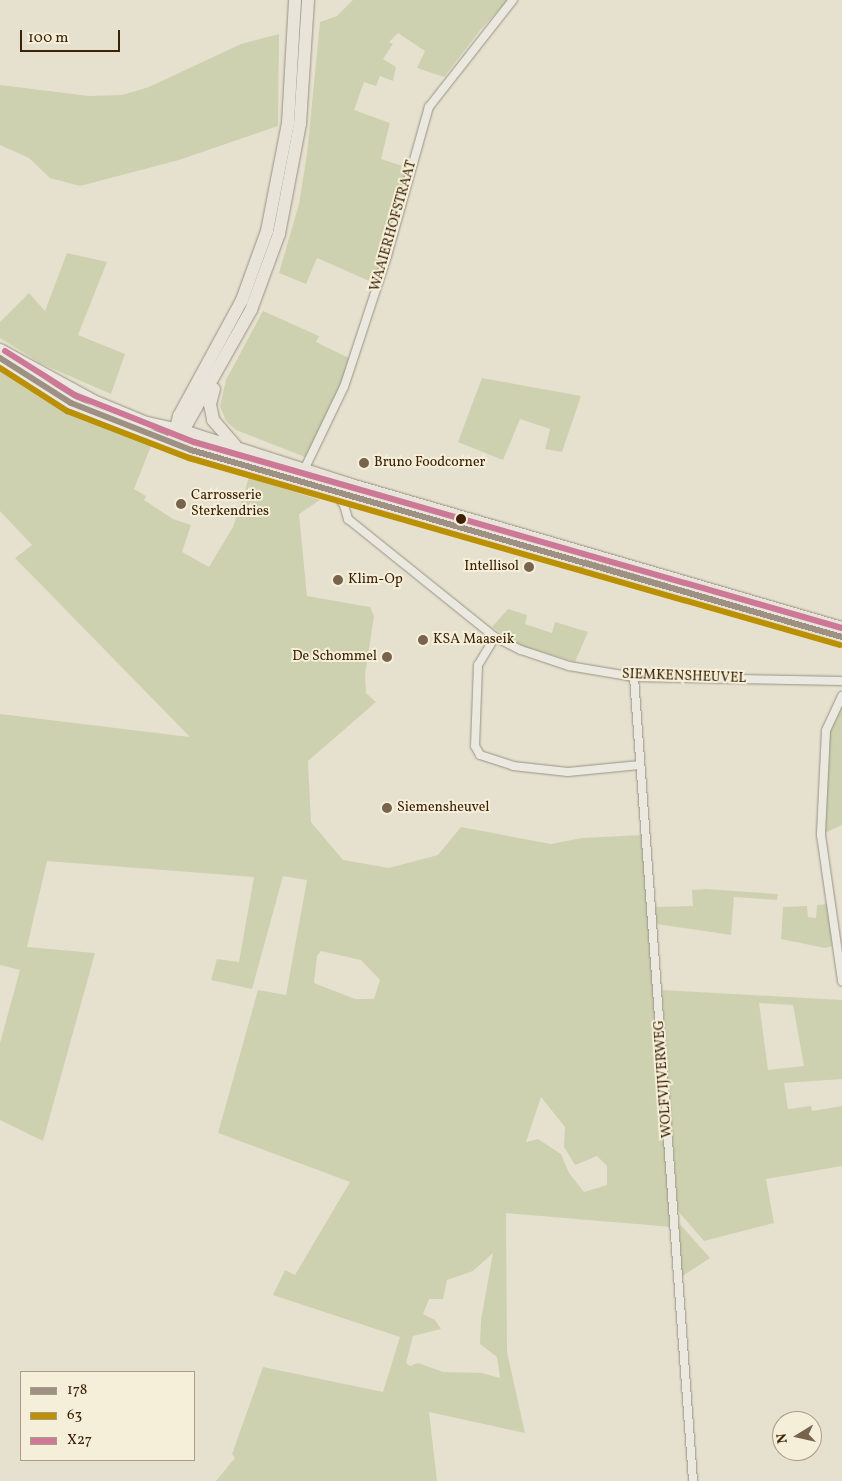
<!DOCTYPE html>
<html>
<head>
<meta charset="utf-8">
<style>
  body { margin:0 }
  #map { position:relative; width:842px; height:1481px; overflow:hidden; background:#e6e1cf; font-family:Vollkorn,serif }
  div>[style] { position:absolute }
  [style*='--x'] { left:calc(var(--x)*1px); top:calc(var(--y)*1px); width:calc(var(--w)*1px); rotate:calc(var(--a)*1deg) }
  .green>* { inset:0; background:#ced1af }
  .roads { filter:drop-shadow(0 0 1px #989184) drop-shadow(0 0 1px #989184) }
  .street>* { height:8px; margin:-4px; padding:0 4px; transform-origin:4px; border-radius:4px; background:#ebe9df }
  .secondary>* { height:11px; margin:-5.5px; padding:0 5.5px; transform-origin:5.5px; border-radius:5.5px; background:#ebe9df }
  .primary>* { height:12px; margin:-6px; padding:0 6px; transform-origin:6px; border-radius:6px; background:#e8e4da }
  .bus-1>* { height:6px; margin:-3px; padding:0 3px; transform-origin:3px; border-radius:3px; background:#9e9083 }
  .bus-2>* { height:6px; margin:-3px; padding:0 3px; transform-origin:3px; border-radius:3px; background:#bb9002 }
  .bus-3>* { height:6px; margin:-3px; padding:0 3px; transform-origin:3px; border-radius:3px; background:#cc7896 }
  .dots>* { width:14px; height:14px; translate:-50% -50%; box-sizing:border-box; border:2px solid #f5efd9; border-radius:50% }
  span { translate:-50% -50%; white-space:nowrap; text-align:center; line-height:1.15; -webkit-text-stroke:4px #f5efd9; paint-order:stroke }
  .street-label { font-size:14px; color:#3c2107 }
  .poi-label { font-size:14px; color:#3c2107 }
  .left { translate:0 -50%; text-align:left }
  .right { translate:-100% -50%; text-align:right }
  .legend { position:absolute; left:20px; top:1371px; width:175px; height:90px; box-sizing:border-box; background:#f5efd9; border:1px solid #ab9d85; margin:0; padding:6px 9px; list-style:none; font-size:15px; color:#3c2107 }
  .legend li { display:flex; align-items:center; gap:10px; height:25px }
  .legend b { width:25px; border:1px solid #ab9d85 }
  .north { position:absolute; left:772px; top:1411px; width:50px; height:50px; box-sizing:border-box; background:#f5efd9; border:1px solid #ab9d85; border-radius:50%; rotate:261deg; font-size:14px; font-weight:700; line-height:20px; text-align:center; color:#3c2107 }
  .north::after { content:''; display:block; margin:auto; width:18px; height:22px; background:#78644d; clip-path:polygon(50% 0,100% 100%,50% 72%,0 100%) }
  .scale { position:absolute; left:20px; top:30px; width:100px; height:22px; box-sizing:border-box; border:2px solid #3c2107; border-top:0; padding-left:6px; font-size:15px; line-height:18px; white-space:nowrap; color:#3c2107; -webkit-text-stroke:4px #f5efd9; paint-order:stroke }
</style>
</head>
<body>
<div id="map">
  <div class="green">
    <i style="clip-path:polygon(353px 0,508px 0,481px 29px,444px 77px,417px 68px,425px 51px,398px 33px,389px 42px,393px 44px,383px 59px,396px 67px,393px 81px,380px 76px,376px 86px,364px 82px,354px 110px,390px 123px,381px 159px,409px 168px,374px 283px,317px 258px,306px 284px,279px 273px,299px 204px,307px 154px,320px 22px,337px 16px)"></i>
    <i style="clip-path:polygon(279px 34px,278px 126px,179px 160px,80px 186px,50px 178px,29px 158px,0 145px,0 85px,89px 96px,122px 95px,149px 87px,241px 44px)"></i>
    <i style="clip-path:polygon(67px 253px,107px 262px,78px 335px,125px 354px,111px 394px,42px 364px,0 338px,0 322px,29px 293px,45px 311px)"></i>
    <i style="clip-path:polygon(263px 311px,319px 336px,316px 342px,351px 359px,324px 425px,305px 457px,236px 430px,226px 421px,220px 406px,226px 380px)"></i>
    <i style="clip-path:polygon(evenodd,0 366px,54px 403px,151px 446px,134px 489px,146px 496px,144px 500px,173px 519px,191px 525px,182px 552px,209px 567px,233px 527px,249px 477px,320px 500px,299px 514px,307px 596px,370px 607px,374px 616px,365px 675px,366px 693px,376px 702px,308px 761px,311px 822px,343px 860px,389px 868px,438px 855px,461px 827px,551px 844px,582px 838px,642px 835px,672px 1227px,506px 1213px,507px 1352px,525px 1433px,429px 1412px,437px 1481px,216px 1481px,235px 1458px,232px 1454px,263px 1367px,383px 1392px,400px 1337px,273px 1295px,285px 1270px,295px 1275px,350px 1182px,218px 1133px,258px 990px,286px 995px,307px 880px,283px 876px,252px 989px,211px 980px,217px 959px,239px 962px,254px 877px,47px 861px,27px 947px,95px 953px,43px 1141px,0 1120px,0 1043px,20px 970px,0 965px,0 714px,190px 737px,15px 558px,32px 545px,0 511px,0 366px,321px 951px,361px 960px,380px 980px,374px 999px,355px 999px,314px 983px,317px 956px,321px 951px,0 366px,541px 1097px,565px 1127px,564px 1147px,575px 1165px,597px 1156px,607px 1166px,607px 1185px,584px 1192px,569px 1173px,561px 1154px,538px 1139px,526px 1142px,541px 1097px,0 366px,493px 1253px,481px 1320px,480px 1344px,497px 1357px,500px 1378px,482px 1373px,443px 1372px,418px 1363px,410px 1366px,406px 1363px,413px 1336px,441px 1329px,435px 1320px,423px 1314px,429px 1299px,443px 1299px,447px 1280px,473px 1271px,493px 1253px)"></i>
    <i style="clip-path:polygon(482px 378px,581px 396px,562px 452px,545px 449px,550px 429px,520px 419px,503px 460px,458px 442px)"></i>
    <i style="clip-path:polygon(508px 609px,527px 615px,525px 624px,552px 633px,555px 622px,588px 632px,575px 662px,519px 645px,492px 627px)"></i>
    <i style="clip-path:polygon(842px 705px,842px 825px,825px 833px,829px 738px,833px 720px)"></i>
    <i style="clip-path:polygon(706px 889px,778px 894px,777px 900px,734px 897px,731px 935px,657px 924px,655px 907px,693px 906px,692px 890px)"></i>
    <i style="clip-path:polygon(828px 904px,832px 946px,825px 948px,781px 939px,783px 907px,807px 906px,808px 917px,816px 918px,817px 905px)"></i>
    <i style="clip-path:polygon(evenodd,662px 990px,842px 1000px,842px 1079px,784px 1083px,788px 1109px,811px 1106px,812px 1111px,842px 1106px,842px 1166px,766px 1179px,774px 1223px,704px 1241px,678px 1211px,662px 990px,759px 1003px,793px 1005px,804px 1066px,768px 1070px,759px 1003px)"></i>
    <i style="clip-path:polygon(679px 1223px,710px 1258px,681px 1277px,681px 1266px)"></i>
  </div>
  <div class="roads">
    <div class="street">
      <i style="--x:304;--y:470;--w:92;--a:-64.3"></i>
      <i style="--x:344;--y:387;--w:138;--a:-71.8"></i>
      <i style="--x:387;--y:256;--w:155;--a:-74.3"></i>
      <i style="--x:429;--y:107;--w:136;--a:-51.9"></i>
      <i style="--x:335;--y:493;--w:15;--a:53"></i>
      <i style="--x:344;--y:505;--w:15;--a:74"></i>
      <i style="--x:348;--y:519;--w:189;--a:38.8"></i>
      <i style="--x:495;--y:637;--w:29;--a:27"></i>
      <i style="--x:521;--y:650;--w:51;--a:18.4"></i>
      <i style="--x:569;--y:666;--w:66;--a:9.6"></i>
      <i style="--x:634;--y:677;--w:208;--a:1.1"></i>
      <i style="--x:495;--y:637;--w:33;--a:121"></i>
      <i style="--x:478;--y:665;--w:81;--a:92.1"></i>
      <i style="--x:475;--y:746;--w:10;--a:61"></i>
      <i style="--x:480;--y:755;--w:35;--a:18"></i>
      <i style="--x:513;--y:766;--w:55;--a:6.2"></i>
      <i style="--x:568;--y:772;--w:72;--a:-5.6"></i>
      <i style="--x:634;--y:677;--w:806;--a:85.8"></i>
      <i style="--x:842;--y:696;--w:38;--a:115"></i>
      <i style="--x:826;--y:731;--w:104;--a:92.8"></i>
      <i style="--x:821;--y:835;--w:148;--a:81.8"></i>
    </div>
    <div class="secondary">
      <i style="--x:0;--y:349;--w:106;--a:28.7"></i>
      <i style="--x:93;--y:400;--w:57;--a:22.5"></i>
      <i style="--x:146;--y:422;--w:29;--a:12"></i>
      <i style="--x:0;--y:358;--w:84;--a:32.4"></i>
      <i style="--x:71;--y:403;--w:111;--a:21.7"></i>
    </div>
    <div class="primary">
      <i style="--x:214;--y:389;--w:16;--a:105"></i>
      <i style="--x:210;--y:404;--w:16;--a:79"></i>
      <i style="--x:213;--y:420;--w:33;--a:49"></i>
      <i style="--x:174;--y:428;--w:183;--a:17.8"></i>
      <i style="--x:348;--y:484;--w:515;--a:16.25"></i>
      <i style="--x:174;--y:436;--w:21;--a:-76"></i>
      <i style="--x:179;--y:416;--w:132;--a:-61.5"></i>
      <i style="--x:242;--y:300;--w:73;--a:-70.1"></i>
      <i style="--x:267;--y:231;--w:110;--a:-79"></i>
      <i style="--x:288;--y:123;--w:123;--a:-86.7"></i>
      <i style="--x:180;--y:436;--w:145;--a:-60.6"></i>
      <i style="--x:251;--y:310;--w:81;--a:-69.8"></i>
      <i style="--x:279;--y:234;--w:112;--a:-79.2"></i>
      <i style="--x:300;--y:124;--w:124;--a:-86.3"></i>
      <i style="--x:174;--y:444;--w:238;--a:16.6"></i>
      <i style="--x:402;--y:512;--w:184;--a:15.5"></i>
    </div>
  </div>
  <div class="bus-1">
    <i style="--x:0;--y:358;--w:84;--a:32.4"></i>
    <i style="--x:71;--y:403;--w:129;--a:21.4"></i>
    <i style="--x:191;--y:450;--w:677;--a:16.03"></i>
  </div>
  <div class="bus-2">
    <i style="--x:0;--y:368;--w:80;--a:32.7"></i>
    <i style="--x:67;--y:411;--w:131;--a:21.1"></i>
    <i style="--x:189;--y:458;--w:677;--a:16.03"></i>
  </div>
  <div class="bus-3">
    <i style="--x:5;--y:351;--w:83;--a:32.2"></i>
    <i style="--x:75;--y:395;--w:128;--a:21.6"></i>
    <i style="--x:194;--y:442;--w:674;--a:16.02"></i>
  </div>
  <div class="dots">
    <i style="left:364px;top:463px;background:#78644d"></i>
    <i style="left:181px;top:504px;background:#78644d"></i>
    <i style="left:461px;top:519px;background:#3c2107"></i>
    <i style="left:529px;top:567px;background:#78644d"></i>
    <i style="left:338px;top:580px;background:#78644d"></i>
    <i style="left:423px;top:640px;background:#78644d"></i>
    <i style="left:387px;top:657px;background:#78644d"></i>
    <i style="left:387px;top:808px;background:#78644d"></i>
  </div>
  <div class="street-label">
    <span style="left:394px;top:226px;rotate:-74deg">WAAIERHOFSTRAAT</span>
    <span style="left:684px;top:677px;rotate:2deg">SIEMKENSHEUVEL</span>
    <span style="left:664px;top:1079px;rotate:-94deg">WOLFVIJVERWEG</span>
  </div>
  <div class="poi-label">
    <span class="left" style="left:374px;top:463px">Bruno Foodcorner</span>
    <span class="left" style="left:191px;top:504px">Carrosserie<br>Sterkendries</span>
    <span class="right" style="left:519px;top:567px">Intellisol</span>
    <span class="left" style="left:348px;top:580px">Klim-Op</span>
    <span class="left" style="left:433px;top:640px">KSA Maaseik</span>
    <span class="right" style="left:377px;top:657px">De Schommel</span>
    <span class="left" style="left:397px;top:808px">Siemensheuvel</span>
  </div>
  <ul class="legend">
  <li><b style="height:6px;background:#9e9083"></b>178</li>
  <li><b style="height:6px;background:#bb9002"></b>63</li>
  <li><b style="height:6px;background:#cc7896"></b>X27</li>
  </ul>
  <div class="north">N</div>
  <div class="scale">100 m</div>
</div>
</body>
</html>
